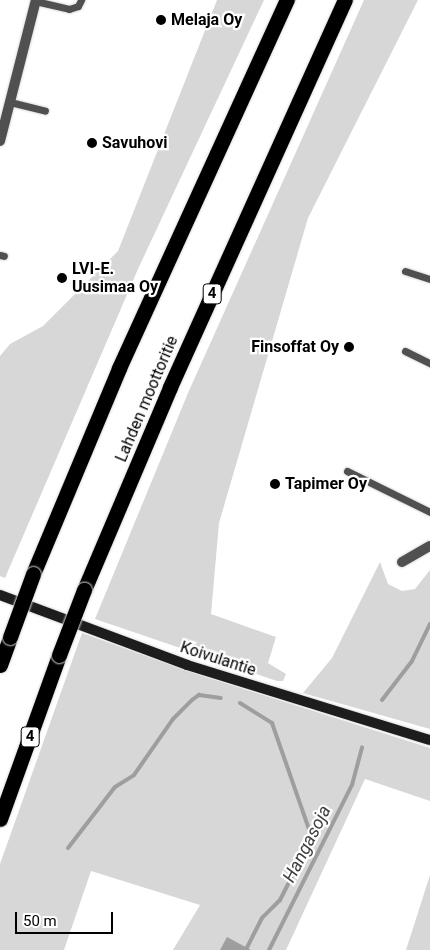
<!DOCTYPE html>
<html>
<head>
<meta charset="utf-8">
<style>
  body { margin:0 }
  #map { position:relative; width:430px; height:950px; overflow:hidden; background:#fff; font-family:Roboto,sans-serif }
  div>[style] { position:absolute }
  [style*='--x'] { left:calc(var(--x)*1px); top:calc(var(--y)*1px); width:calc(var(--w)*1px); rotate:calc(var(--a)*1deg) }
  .green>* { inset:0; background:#d7d7d7 }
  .water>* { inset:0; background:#9e9e9e }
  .stream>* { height:4px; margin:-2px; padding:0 2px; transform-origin:2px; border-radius:2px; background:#9e9e9e }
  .roads { filter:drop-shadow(0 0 1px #dbdbdb) drop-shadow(0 0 1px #dbdbdb) }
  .lane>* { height:7px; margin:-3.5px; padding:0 3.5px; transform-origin:3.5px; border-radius:3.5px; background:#505050 }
  .street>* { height:10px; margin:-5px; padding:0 5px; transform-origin:5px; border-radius:5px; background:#505050 }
  .secondary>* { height:10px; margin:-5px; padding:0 5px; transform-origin:5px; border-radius:5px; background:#1d1d1d }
  .highway>* { height:15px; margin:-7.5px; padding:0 7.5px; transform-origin:7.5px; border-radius:7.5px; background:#000 }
  .bridges { filter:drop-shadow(0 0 1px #dbdbdb) drop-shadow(0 0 1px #dbdbdb) }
  .highway-bridge>* { height:15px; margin:-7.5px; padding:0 7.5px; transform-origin:7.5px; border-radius:7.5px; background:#000 }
  .dots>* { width:14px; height:14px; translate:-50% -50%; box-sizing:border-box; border:2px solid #fff; border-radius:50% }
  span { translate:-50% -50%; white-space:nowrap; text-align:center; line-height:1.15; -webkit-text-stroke:4.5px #fff; paint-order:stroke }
  .shield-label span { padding:1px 4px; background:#fff; border:1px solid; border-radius:4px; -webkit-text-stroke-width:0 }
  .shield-label { font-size:15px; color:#000; font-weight:700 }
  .poi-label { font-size:16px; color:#000; font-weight:700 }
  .left { translate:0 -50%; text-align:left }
  .right { translate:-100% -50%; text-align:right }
  .street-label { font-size:16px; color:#000 }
  .water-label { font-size:18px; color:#3f3f3f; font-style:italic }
  .scale { position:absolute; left:15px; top:912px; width:98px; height:22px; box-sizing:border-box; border:2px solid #000; border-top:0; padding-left:6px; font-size:15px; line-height:18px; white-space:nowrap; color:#000; -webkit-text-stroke:4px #fff; paint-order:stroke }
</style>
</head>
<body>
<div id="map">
  <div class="green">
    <i style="clip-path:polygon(217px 0,264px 0,138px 269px,5px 578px,0 576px,0 356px,10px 344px,43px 326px,118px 251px)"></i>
    <i style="clip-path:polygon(364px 0,418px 0,308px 218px,219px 523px,211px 614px,276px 637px,268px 663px,286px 674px,283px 681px,277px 681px,95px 619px,188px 393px)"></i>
    <i style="clip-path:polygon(380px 562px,388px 584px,402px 591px,415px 589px,430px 570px,430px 729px,303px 693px,332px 658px)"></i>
    <i style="clip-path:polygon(82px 633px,190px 672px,430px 748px,430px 801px,365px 779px,286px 950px,173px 950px,200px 905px,91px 871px,64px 950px,0 950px,0 864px)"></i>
    <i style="clip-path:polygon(430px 875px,430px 950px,406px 950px)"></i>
  </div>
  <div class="water">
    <i style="clip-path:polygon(227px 937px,251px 950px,220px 950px)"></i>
  </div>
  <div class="stream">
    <i style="--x:382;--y:700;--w:49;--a:-52.4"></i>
    <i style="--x:412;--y:661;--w:41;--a:-64.1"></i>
    <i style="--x:240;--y:703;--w:38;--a:32"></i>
    <i style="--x:272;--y:723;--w:115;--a:70.8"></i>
    <i style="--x:310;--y:832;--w:13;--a:99"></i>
    <i style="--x:308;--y:845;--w:62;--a:117"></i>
    <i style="--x:280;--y:900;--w:25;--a:135"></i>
    <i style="--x:262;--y:918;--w:36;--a:117"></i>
    <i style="--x:68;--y:848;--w:77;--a:-52.4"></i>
    <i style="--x:115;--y:787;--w:22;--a:-32"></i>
    <i style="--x:134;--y:775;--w:68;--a:-55.1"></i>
    <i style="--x:173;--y:719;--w:27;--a:-45"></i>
    <i style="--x:192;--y:700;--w:9;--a:-36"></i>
    <i style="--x:199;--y:695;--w:22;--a:8"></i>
    <i style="--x:269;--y:950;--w:185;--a:-63.3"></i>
    <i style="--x:352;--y:785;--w:39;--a:-75"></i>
  </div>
  <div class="roads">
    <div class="lane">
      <i style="--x:35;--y:1;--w:35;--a:13"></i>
      <i style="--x:69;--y:9;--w:9;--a:-18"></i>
      <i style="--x:78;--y:6;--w:7;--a:-63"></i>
      <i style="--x:10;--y:102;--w:36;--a:14"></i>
      <i style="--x:0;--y:255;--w:4;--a:14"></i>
      <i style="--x:405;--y:271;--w:26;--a:18"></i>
      <i style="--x:405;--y:351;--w:28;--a:26"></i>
      <i style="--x:347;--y:471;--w:93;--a:26.3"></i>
    </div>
    <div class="street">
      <i style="--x:0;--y:141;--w:146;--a:-75.7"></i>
      <i style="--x:402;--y:562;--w:32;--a:-30"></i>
    </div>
    <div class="secondary">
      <i style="--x:0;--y:595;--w:200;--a:20.5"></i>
      <i style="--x:187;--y:665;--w:254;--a:17.2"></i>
    </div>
    <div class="highway">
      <i style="--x:33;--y:574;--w:223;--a:-67.3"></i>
      <i style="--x:119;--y:368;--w:405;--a:-65.5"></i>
      <i style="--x:84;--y:590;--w:220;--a:-67"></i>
      <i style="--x:170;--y:387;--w:425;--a:-65.7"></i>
      <i style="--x:0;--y:665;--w:30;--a:-70"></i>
      <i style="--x:0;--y:819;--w:174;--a:-70.2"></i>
    </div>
  </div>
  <div class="bridges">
    <div class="highway-bridge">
      <i style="--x:10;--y:637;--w:67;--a:-69.9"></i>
      <i style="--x:59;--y:655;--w:70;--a:-69"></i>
    </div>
  </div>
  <div class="dots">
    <i style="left:161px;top:20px;background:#000"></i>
    <i style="left:92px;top:143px;background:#000"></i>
    <i style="left:62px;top:278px;background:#000"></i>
    <i style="left:349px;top:347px;background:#000"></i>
    <i style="left:275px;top:484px;background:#000"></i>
  </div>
  <div class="shield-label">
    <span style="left:212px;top:294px">4</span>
    <span style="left:30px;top:737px">4</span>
  </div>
  <div class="poi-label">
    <span class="left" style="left:171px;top:20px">Melaja Oy</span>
    <span class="left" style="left:102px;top:143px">Savuhovi</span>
    <span class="left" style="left:72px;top:278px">LVI-E.<br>Uusimaa Oy</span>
    <span class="right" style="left:339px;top:347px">Finsoffat Oy</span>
    <span class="left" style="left:285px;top:484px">Tapimer Oy</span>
  </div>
  <div class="street-label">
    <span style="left:147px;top:399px;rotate:-67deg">Lahden moottoritie</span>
    <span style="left:218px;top:659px;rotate:18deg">Koivulantie</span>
  </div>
  <div class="water-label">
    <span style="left:307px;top:844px;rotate:-63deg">Hangasoja</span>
  </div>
  <div class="scale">50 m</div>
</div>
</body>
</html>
